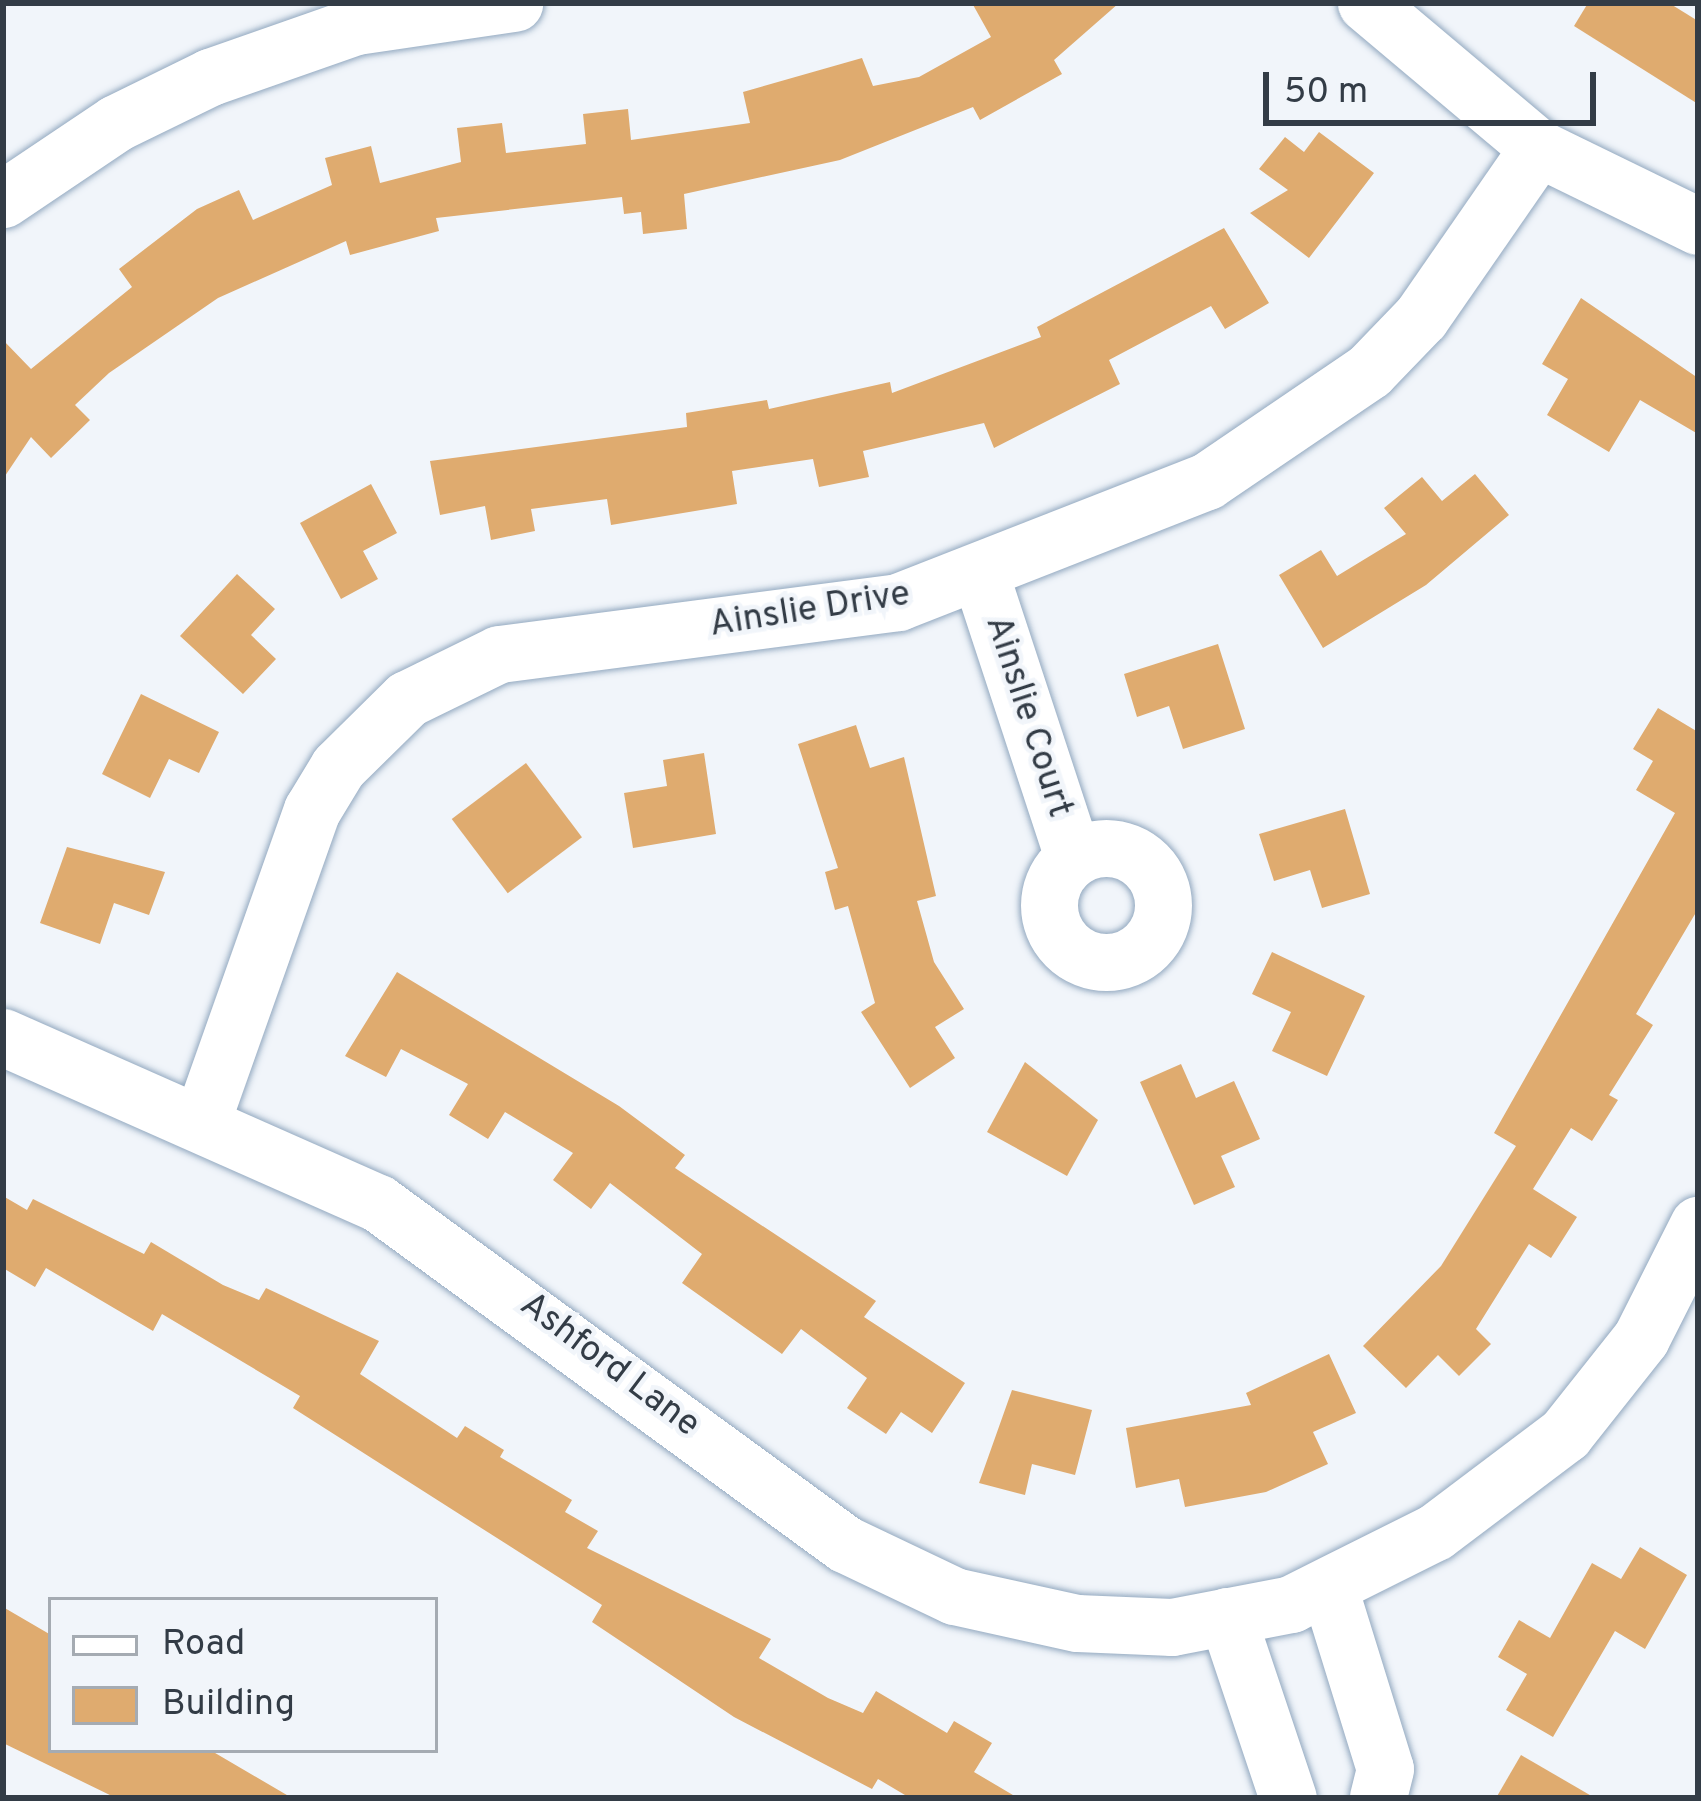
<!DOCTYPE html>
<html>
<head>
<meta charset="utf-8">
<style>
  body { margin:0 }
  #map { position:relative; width:1701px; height:1801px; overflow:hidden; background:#f1f5fa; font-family:Overpass,sans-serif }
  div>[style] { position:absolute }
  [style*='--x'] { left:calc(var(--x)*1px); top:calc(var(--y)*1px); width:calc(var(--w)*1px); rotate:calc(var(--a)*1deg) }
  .building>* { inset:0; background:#dfab6f; transform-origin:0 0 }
  .roads { filter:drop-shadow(0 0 3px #93a9c0) drop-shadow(0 0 3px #93a9c0) }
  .minor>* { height:57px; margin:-28.5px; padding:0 28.5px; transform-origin:28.5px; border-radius:28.5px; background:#fff }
  .minor>.ring { margin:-28.5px; padding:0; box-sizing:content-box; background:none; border:57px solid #fff; border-radius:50% }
  span { translate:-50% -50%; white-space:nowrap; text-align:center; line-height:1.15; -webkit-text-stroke:9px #f1f5fa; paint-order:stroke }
  .street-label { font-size:36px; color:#333c46 }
  .frame { position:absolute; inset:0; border:6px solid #333c46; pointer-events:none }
  .legend { position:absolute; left:48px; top:1597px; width:390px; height:156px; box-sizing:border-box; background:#f1f5fa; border:3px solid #a5abb2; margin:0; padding:15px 21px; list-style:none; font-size:36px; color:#333c46 }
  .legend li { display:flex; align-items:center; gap:24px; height:60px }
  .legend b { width:60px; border:3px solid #a5abb2 }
  .scale { position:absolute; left:1263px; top:72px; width:333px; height:54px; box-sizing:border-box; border:6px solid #333c46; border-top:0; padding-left:15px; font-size:36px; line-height:42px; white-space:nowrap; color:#333c46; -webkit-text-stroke:9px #f1f5fa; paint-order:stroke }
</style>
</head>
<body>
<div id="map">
  <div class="building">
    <i style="clip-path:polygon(972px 3px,1119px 3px,1054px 60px,1062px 74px,980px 120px,973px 107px,840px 160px,684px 194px,687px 229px,643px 234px,641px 212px,624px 214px,622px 197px,436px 218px,439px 231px,350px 255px,346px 241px,218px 298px,109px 373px,75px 405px,90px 420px,51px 458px,31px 437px,3px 479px,3px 340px,31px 369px,132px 287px,119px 269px,197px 209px,239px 190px,253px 220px,332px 185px,325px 158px,371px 146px,380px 183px,461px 162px,457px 128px,502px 123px,506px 153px,586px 144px,583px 114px,628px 109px,631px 140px,750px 123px,743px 92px,862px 58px,873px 86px,919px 77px,991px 37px)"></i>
    <i style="clip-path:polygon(1588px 3px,1669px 3px,1698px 21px,1698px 104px,1574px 26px)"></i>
    <i style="clip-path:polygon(1319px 132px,1374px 173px,1309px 258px,1250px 213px,1288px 190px,1259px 169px,1285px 137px,1304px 152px)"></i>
    <i style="clip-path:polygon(1224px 228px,1269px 303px,1225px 329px,1211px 306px,1109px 360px,1120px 384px,994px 448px,984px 423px,863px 451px,869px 477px,819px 487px,813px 459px,732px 471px,737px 504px,611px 525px,607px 499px,531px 509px,535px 531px,491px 540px,485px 506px,440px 515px,430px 461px,687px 427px,686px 413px,767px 400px,769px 409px,890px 382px,892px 393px,1041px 337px,1037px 327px)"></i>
    <i style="clip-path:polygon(1581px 298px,1698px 378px,1698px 434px,1640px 400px,1609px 452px,1547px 415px,1568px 379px,1542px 364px)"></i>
    <i style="clip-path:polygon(1475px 474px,1509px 515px,1426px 585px,1323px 648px,1279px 575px,1321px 550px,1337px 576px,1406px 534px,1384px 508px,1422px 477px,1442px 501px)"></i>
    <i style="clip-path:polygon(371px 484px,397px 533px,363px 551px,378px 579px,341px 599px,300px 523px)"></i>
    <i style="clip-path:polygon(237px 574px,275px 609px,251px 635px,276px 659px,243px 694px,180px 636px)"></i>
    <i style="clip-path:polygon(1218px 644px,1245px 729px,1183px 749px,1169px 706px,1137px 717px,1124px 674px)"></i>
    <i style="clip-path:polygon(141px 694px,219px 732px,199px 773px,169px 759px,150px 798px,102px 774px)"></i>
    <i style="clip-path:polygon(1658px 708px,1698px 732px,1698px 909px,1636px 1014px,1653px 1025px,1609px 1095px,1618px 1100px,1592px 1141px,1571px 1128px,1533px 1189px,1577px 1217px,1551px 1258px,1529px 1244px,1476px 1329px,1491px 1344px,1459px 1376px,1438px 1355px,1406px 1388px,1363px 1346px,1441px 1266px,1516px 1146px,1494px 1133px,1675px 813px,1636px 790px,1653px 761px,1633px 749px)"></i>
    <i style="clip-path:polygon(856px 725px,870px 768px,904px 757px,936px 896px,917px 901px,934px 962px,964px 1009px,935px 1027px,955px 1058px,910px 1088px,861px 1012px,875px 1003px,848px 906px,835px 910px,825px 872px,838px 868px,798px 744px)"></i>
    <i style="clip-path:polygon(704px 753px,716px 834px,633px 848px,624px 793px,667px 786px,663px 760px)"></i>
    <i style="left:526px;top:763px;width:93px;height:93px;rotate:53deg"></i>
    <i style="clip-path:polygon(1345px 809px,1370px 894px,1322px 908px,1310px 870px,1274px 881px,1259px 834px)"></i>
    <i style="clip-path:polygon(67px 847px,165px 872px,149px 915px,114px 903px,100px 944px,40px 923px)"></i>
    <i style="clip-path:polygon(1272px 952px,1365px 996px,1327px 1076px,1272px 1051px,1291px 1012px,1252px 994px)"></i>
    <i style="clip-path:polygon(397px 972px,619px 1106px,685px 1155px,675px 1168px,876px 1301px,864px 1317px,965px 1383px,932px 1433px,901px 1412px,886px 1434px,847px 1408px,867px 1378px,801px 1329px,782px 1354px,682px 1283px,702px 1254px,610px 1183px,591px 1209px,553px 1180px,573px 1153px,505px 1112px,488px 1139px,449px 1115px,468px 1084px,401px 1049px,386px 1077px,345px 1056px)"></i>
    <i style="clip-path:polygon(1025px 1062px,1098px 1120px,1067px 1176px,987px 1132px)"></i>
    <i style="clip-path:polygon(1181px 1064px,1196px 1098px,1234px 1081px,1260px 1139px,1221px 1156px,1235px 1187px,1194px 1205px,1140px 1082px)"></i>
    <i style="clip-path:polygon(3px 1196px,27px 1210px,33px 1199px,144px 1254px,151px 1242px,223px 1285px,259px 1300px,266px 1288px,379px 1341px,360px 1374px,457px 1438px,465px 1426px,504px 1450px,500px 1457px,572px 1500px,565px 1512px,598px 1531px,587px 1548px,771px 1639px,759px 1658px,828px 1698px,863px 1713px,876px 1691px,947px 1733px,954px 1721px,992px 1743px,974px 1772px,1018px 1798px,910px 1798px,878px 1779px,872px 1789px,734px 1717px,592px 1622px,602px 1605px,293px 1408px,300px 1396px,162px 1314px,153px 1331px,46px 1268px,35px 1287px,3px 1268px)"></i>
    <i style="clip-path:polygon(1329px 1354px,1356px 1413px,1313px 1432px,1328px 1464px,1266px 1492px,1185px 1507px,1179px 1479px,1136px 1488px,1126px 1428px,1251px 1405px,1246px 1393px)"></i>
    <i style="clip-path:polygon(1012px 1390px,1092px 1410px,1075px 1475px,1032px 1464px,1025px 1495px,979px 1483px)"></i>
    <i style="clip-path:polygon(1640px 1547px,1687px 1575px,1645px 1649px,1615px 1631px,1553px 1737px,1506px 1710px,1527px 1674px,1498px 1657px,1519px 1620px,1550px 1638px,1592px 1563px,1621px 1579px)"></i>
    <i style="clip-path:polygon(3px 1607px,51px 1635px,51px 1750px,210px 1750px,292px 1798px,116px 1798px,3px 1743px)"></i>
    <i style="clip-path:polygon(1521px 1755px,1595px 1798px,1496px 1798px)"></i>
  </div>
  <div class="roads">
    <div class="minor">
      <i style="--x:1366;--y:3;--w:225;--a:40.1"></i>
      <i style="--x:1538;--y:148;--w:178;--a:26"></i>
      <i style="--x:3;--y:199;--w:136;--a:-33.9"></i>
      <i style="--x:116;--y:123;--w:105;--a:-26.1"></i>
      <i style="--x:210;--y:77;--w:155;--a:-19.3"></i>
      <i style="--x:356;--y:26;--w:160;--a:-8.3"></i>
      <i style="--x:981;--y:577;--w:295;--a:71.8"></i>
      <i class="ring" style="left:1049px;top:848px;width:57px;height:57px"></i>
      <i style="--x:3;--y:1037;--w:410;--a:23.9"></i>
      <i style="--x:378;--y:1203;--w:578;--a:36.14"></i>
      <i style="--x:845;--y:1544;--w:121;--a:25.5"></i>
      <i style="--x:954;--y:1596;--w:126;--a:12.4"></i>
      <i style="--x:1077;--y:1623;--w:95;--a:2.4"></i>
      <i style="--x:1172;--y:1627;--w:121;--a:-10.9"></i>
      <i style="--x:1291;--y:1604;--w:161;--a:-26.6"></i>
      <i style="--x:1435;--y:1532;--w:163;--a:-37"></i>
      <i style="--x:1565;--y:1434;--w:122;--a:-51.6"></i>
      <i style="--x:1641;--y:1338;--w:127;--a:-63.2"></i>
      <i style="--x:201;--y:1123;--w:332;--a:-70.5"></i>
      <i style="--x:312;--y:810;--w:50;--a:-58.8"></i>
      <i style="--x:338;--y:767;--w:97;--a:-44.6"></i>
      <i style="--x:407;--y:699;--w:102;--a:-26.1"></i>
      <i style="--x:499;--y:654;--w:402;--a:-7.4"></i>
      <i style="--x:898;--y:602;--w:332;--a:-21.4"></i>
      <i style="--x:1207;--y:481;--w:196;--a:-34.2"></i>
      <i style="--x:1369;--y:371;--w:75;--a:-46.1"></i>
      <i style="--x:1421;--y:317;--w:206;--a:-55.3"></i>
      <i style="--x:1329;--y:1588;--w:189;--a:72.8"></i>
      <i style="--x:1385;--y:1769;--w:30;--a:104"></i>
      <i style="--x:1227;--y:1616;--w:192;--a:71.5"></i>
    </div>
  </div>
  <div class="street-label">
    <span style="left:810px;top:611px;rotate:-9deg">Ainslie Drive</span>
    <span style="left:1027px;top:717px;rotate:72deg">Ainslie Court</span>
    <span style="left:609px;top:1366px;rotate:37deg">Ashford Lane</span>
  </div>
  <div class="frame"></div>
  <ul class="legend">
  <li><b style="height:15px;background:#fff"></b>Road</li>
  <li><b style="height:33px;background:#dfab6f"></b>Building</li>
  </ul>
  <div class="scale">50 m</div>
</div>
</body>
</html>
